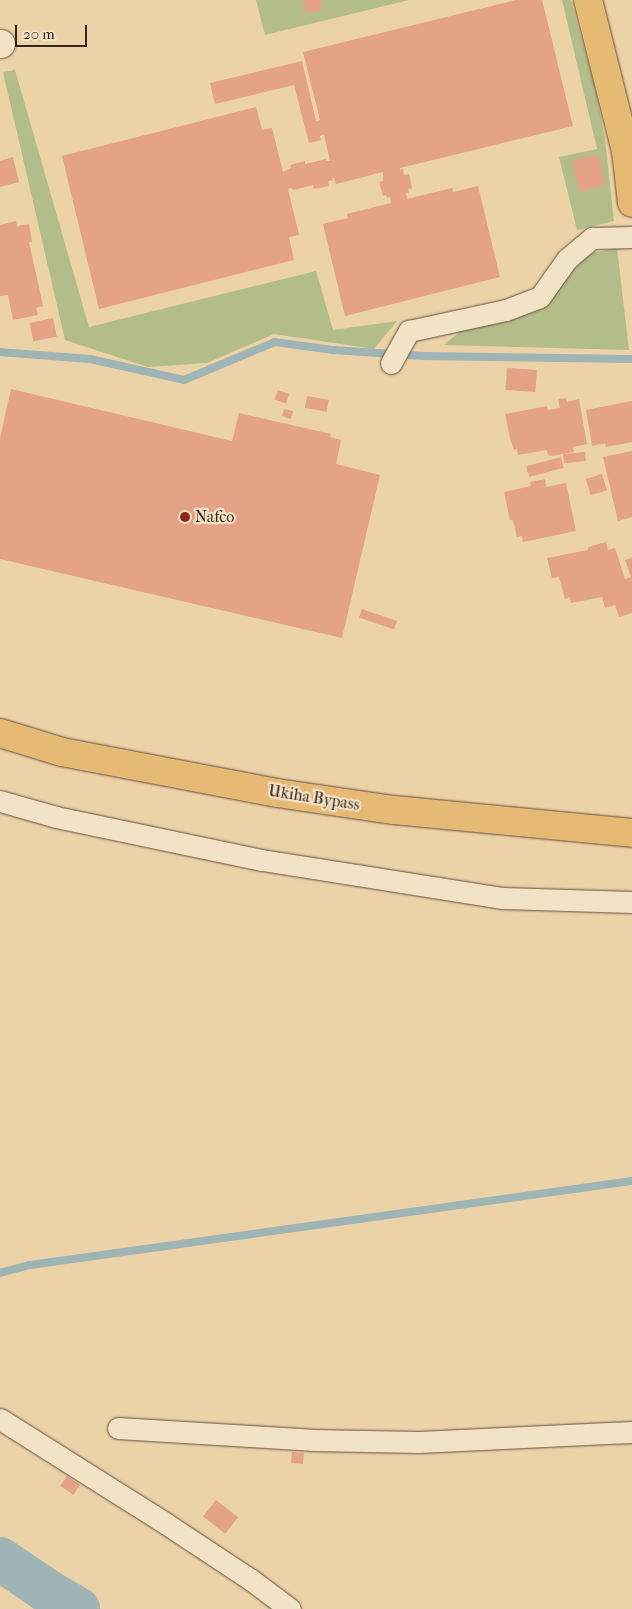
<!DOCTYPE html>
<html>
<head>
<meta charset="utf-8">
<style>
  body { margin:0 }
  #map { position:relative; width:632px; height:1609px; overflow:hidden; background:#ebd3a7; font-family:"IM FELL French Canon",serif }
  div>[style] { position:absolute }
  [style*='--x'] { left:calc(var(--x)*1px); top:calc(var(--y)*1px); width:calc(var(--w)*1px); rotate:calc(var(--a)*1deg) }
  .green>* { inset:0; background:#b3bd8a }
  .stream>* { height:8px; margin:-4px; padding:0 4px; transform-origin:4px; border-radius:4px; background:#9fb4b5 }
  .river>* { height:44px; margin:-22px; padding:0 22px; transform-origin:22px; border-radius:22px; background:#9fb4b5 }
  .building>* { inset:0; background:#e4a287; transform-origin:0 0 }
  .roads { filter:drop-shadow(0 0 1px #654f3e) drop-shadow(0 0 1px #654f3e) }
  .street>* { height:21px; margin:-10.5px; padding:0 10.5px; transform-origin:10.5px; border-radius:10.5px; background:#f2e2c6 }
  .secondary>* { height:28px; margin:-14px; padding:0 14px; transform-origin:14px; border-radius:14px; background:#f2e2c6 }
  .primary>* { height:28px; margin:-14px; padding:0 14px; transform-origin:14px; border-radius:14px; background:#e6ba74 }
  .highway>* { height:28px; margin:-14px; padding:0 14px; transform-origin:14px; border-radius:14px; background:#e6ba74 }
  .dots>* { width:14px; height:14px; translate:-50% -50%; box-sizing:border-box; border:2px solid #f2e2c6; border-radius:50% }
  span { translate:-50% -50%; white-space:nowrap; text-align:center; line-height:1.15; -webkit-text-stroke:4.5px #f2e2c6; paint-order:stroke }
  .poi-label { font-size:16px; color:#38231b }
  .left { translate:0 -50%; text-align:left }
  .street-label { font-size:16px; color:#38231b }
  .scale { position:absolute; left:15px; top:25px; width:72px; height:22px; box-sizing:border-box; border:2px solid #38231b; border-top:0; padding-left:6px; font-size:15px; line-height:18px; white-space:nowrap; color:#38231b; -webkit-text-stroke:4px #f2e2c6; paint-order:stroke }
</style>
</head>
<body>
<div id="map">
  <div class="green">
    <i style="clip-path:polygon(256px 0,409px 0,265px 35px)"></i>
    <i style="clip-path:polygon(562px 0,571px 0,595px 87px,605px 139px,614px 221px,577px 230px,559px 157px,597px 149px)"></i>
    <i style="clip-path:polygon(15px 70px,89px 327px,316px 271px,333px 330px,397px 321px,374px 349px,274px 334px,207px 363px,148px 367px,65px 340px,3px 72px)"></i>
    <i style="clip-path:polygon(617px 248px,629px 350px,444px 345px,462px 330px,543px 307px,587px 254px)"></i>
  </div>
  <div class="stream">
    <i style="--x:0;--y:352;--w:90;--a:4.4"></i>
    <i style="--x:90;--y:359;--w:96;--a:12.6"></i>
    <i style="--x:184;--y:380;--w:99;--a:-22.7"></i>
    <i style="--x:275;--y:342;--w:59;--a:7.9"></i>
    <i style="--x:333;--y:350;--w:90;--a:3.8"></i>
    <i style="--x:423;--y:356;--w:209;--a:0.8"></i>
    <i style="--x:0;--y:1273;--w:31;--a:-15"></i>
    <i style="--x:30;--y:1265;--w:608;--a:-7.94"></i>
  </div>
  <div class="river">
    <i style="--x:0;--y:1559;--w:57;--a:34.2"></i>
    <i style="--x:47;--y:1591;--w:36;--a:30"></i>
  </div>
  <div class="building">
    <i style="clip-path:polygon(303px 0,320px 0,322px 10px,306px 13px)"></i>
    <i style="clip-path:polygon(516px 0,542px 0,573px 126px,400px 168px,400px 170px,403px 169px,404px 175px,409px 174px,412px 188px,408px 189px,409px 193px,406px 193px,407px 199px,452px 188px,453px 192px,478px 186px,500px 277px,345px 316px,323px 224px,348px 218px,347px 214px,391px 203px,390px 197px,387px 198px,386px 195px,383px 196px,379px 182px,383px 181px,383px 172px,336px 184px,334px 178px,332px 178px,333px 180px,328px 181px,329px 186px,314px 189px,313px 185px,293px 190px,292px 188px,288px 189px,299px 235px,289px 237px,294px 260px,99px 309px,62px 156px,256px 107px,262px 130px,272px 128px,283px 172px,291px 168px,290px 165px,305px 161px,305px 164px,326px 159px,326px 161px,330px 161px,324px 135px,320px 136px,321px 140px,309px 143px,294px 85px,215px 104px,210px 83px,302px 61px,316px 121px,320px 120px,303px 52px)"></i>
    <i style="left:598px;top:154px;width:32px;height:27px;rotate:77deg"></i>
    <i style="clip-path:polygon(13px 157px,19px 182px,0 187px,0 161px)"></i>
    <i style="clip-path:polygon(16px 221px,17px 226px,29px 224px,32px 242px,29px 242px,43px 306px,36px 308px,38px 315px,13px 320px,8px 295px,0 296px,0 225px)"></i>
    <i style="left:53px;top:318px;width:19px;height:24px;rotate:78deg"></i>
    <i style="left:507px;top:368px;width:30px;height:22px;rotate:4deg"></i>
    <i style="clip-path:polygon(11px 389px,232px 441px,239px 413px,331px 434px,330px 437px,341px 440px,336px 464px,380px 475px,342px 638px,0 559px,0 438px)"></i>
    <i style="left:278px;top:390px;width:12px;height:10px;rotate:20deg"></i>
    <i style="left:307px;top:396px;width:22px;height:12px;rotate:10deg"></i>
    <i style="clip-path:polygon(566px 398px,567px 402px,579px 399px,587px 444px,573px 447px,574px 452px,552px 456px,548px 455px,547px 450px,518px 455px,517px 449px,514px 450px,510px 438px,505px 414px,547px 406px,548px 410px,560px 408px,558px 399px)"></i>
    <i style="clip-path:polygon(632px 401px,632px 442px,606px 447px,605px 443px,592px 446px,586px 410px)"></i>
    <i style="clip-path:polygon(284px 409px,293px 411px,291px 419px,282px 416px)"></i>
    <i style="clip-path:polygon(632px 451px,632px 517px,618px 521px,603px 457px)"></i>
    <i style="left:585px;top:452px;width:9px;height:22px;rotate:84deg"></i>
    <i style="left:561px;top:457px;width:11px;height:36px;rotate:75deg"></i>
    <i style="left:602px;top:474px;width:17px;height:17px;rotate:73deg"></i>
    <i style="clip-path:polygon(545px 479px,546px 487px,566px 483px,576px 531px,523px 542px,522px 536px,517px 537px,513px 520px,510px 520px,504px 492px,531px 486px,530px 482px)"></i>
    <i style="clip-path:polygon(606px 542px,608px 550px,615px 548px,625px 579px,631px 577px,625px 560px,632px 558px,632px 613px,619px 617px,615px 605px,605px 608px,602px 597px,571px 603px,570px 597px,565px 599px,559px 577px,552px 578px,547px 558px,588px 550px,588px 547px)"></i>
    <i style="left:362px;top:609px;width:37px;height:9px;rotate:19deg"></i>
    <i style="left:292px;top:1452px;width:12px;height:11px;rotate:5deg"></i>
    <i style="left:67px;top:1476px;width:16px;height:12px;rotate:35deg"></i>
    <i style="left:216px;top:1500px;width:28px;height:21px;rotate:38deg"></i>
  </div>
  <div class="roads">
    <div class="street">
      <i style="--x:391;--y:363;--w:37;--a:-61"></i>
      <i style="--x:409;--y:331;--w:99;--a:-12.2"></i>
      <i style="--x:506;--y:310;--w:36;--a:-21"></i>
      <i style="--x:540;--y:297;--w:47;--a:-54.6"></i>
      <i style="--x:567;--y:259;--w:33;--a:-40"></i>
      <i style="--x:592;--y:238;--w:40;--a:-1.4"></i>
      <i style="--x:0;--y:801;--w:58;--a:15.9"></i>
      <i style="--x:56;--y:817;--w:210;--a:11.8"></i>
      <i style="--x:262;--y:860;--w:244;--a:9"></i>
      <i style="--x:503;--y:898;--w:129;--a:1.8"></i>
      <i style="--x:0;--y:1419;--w:195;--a:32.2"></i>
      <i style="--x:165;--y:1523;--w:102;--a:33.4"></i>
      <i style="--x:250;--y:1579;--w:50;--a:36.9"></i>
      <i style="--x:118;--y:1428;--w:194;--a:3.5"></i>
      <i style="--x:312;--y:1440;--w:107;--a:1.1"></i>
      <i style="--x:419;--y:1442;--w:213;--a:-2.7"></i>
    </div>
    <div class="secondary">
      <i style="--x:0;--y:44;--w:1;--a:0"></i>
    </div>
    <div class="primary">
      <i style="--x:588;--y:0;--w:156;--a:75.9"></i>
      <i style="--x:626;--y:151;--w:52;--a:83.4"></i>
    </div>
    <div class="highway">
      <i style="--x:0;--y:733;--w:65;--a:17"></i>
      <i style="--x:62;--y:752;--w:219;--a:10.8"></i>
      <i style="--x:277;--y:793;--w:118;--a:8.3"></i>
      <i style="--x:394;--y:810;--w:239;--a:5.5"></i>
    </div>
  </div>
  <div class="dots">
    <i style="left:185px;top:517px;background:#8f2418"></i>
  </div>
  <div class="poi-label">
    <span class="left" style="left:195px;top:517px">Nafco</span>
  </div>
  <div class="street-label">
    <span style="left:314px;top:798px;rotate:9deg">Ukiha Bypass</span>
  </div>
  <div class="scale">20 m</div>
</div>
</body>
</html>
